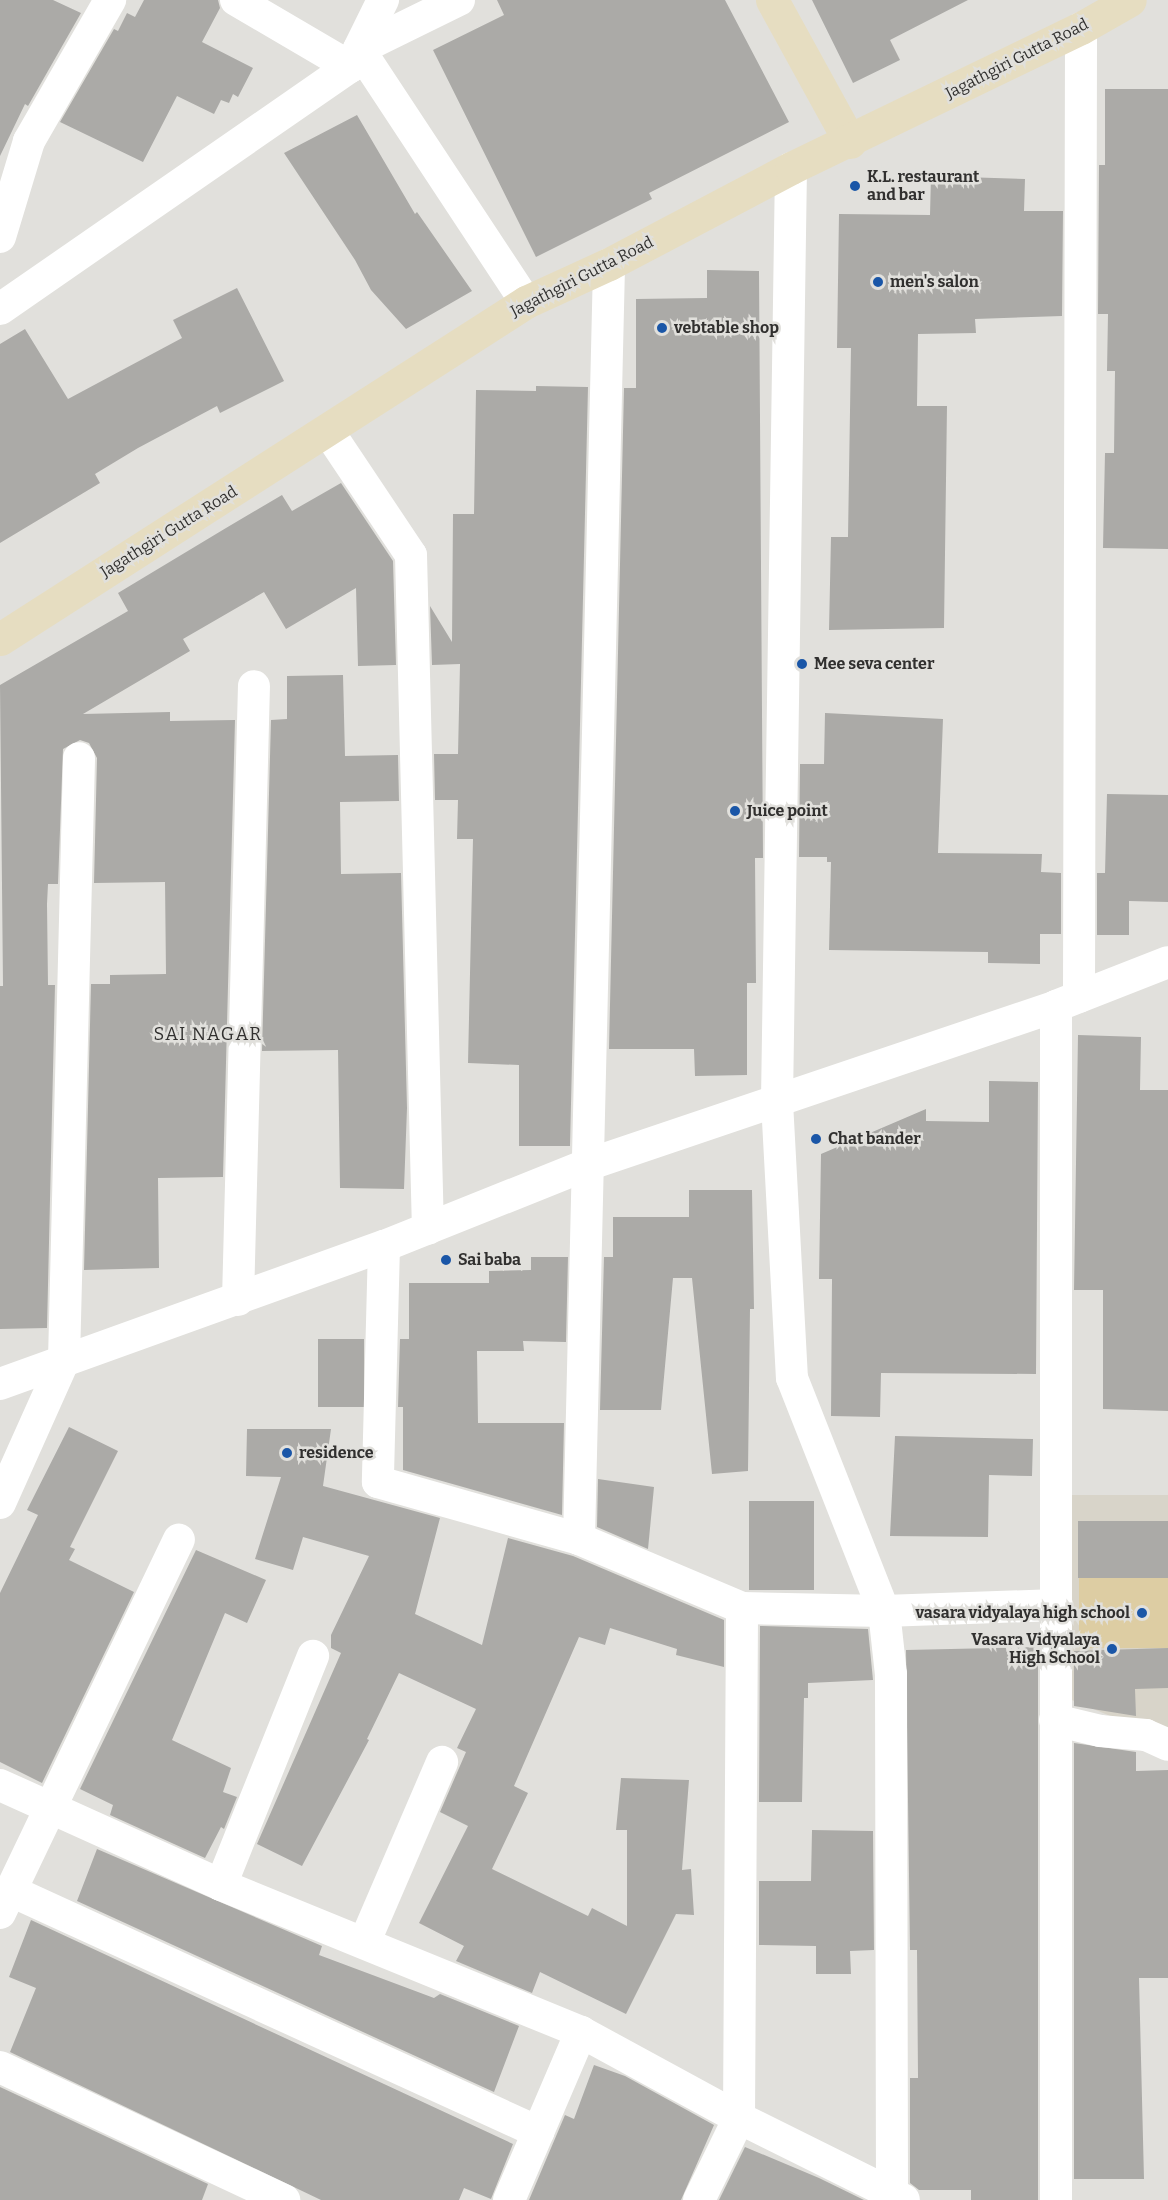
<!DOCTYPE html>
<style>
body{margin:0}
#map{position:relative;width:1168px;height:2200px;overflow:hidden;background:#e1e0dc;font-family:Bitter,serif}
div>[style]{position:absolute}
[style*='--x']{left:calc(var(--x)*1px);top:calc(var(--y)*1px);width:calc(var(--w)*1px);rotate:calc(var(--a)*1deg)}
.built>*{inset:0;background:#d8d4c9}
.green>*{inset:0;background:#ddcda3;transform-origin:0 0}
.building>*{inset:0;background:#abaaa7;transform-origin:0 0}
.street>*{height:32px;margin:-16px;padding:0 16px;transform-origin:16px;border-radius:16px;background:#fff}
.secondary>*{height:33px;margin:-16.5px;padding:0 16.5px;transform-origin:16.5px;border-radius:16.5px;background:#e6ddc1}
.dots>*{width:16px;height:16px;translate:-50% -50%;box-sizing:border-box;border:3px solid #e1e0dc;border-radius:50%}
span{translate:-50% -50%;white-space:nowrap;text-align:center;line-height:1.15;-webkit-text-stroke:5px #e1e0dc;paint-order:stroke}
.street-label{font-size:16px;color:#31302f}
.poi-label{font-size:16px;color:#31302f;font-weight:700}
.left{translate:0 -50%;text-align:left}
.right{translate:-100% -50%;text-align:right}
.neighbourhood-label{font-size:18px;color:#31302f;letter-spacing:1.5px}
</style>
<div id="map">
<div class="built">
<div style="clip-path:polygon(1057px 1495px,1168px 1495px,1168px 1740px,1055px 1693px)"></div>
</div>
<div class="green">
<div style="left:1168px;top:1578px;width:70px;height:89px;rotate:90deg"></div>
</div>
<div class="building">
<div style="clip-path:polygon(0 0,53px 0,81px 13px,28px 106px,25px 104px,0 156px)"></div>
<div style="clip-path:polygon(144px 0,218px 0,220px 8px,202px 42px,253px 68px,238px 97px,233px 94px,229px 103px,221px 100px,214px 114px,177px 96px,143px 162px,60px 122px,114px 29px,118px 31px,127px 13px,135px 17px)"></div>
<div style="clip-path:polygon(497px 0,725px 0,789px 122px,649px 193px,652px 199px,536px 257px,433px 50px,504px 15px)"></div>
<div style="clip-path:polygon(812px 0,968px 0,890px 40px,900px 60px,853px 83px)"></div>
<div style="clip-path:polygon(1105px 89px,1168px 89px,1168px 549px,1103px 548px,1105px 453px,1114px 453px,1115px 371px,1107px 371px,1108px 314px,1098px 314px,1099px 165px,1105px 165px)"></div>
<div style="clip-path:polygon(357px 115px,415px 214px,417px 212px,472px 291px,406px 329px,371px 290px,355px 260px,284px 153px)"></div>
<div style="clip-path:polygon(931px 176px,1025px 179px,1024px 211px,1063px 211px,1062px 316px,975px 319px,976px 333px,918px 334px,917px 406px,947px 406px,944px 628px,829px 630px,831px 537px,848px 537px,851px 348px,837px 348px,839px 214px,930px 215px)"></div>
<div style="clip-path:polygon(707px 270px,759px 271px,763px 858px,755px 858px,756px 983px,747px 983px,747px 1075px,695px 1076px,694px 1049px,609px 1049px,624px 388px,636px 388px,636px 299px,707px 298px)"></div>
<div style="clip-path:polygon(237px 288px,284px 381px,220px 413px,217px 406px,138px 448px,95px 474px,100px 483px,0 543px,0 344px,25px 329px,68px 399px,182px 338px,173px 320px)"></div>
<div style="clip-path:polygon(536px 386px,588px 387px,570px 1146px,519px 1146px,519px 1065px,468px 1063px,473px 839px,457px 839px,458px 800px,435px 800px,434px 754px,458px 754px,460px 664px,432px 665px,430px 606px,452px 642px,453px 514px,474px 514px,476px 390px,536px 391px)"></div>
<div style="clip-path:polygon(341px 483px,393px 561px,396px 665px,358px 666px,356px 588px,286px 629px,264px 592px,183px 639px,190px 651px,83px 714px,170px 712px,170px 721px,235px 720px,223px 1177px,158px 1178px,159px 1268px,84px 1270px,91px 984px,110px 984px,110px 975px,166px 974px,165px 882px,94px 883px,97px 758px,89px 743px,80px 740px,63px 749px,58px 884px,48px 884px,47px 904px,48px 985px,55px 985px,47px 1328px,0 1329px,0 986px,3px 986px,0 685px,128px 611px,118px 593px,226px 528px,282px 495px,292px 511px)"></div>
<div style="clip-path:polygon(343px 675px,345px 756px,398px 755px,399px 801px,340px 802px,341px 874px,401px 873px,407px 1108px,404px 1189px,340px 1188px,338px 1050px,262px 1051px,271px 720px,287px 719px,287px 676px)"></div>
<div style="clip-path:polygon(825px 713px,943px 719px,938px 853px,1042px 854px,1041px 872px,1061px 873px,1061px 934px,1040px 934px,1040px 964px,988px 963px,988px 952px,829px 950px,831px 862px,827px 862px,827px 857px,799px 857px,800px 764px,824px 764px)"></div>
<div style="clip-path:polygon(1107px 794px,1168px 795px,1168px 902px,1129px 901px,1129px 935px,1097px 935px,1097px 873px,1105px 873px)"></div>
<div style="clip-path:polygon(1078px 1035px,1141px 1037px,1140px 1090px,1168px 1090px,1168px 1411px,1103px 1409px,1103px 1290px,1074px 1290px)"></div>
<div style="clip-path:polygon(989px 1081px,1038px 1082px,1036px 1374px,881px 1373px,880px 1417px,831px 1416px,832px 1279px,819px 1279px,821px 1154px,926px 1109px,926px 1121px,989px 1122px)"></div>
<div style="clip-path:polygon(689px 1190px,752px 1190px,754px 1309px,750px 1309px,748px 1471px,712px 1474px,692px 1278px,673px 1278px,661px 1410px,600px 1410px,604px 1257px,613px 1257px,613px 1217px,689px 1217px)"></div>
<div style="clip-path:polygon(531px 1257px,568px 1257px,566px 1342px,523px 1341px,524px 1351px,477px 1351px,478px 1423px,564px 1423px,562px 1515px,403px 1470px,403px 1407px,398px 1407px,400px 1339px,409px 1339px,409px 1283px,489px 1283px,489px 1271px,531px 1270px)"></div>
<div style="left:318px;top:1339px;width:46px;height:68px"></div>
<div style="clip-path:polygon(69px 1427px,118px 1451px,70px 1547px,75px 1549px,69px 1560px,134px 1592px,42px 1783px,0 1762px,0 1593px,38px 1515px,27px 1510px)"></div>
<div style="clip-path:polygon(247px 1429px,331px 1429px,323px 1486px,440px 1518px,415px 1614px,482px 1645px,508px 1538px,573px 1556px,724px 1620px,724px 1667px,676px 1655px,677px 1649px,610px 1628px,605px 1645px,579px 1637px,514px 1786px,528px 1793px,492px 1869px,588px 1916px,592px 1908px,627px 1926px,627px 1830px,616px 1830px,621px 1778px,689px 1780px,682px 1870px,691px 1869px,694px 1915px,676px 1914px,626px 2014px,540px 1972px,532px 1993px,456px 1961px,464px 1946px,419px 1923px,468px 1826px,440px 1812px,466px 1752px,457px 1748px,476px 1709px,399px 1673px,367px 1739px,369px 1740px,302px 1866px,257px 1844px,341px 1653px,331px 1648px,331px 1635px,369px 1556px,303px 1537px,293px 1570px,255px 1559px,281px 1477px,246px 1476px)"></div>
<div style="clip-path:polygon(895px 1436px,1033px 1439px,1032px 1476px,989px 1475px,988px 1537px,890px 1536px)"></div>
<div style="clip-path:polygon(598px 1479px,654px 1487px,648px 1549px,597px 1527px)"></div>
<div style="left:749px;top:1501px;width:65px;height:89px"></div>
<div style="left:1168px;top:1521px;width:57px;height:90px;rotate:90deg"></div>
<div style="clip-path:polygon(196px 1550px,266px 1580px,247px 1623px,225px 1613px,172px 1740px,231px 1768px,223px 1792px,237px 1797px,224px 1829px,221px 1827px,205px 1858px,110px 1815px,113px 1805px,80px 1789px)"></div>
<div style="clip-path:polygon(760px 1626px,868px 1629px,873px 1680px,808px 1683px,808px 1698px,804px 1698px,802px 1802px,759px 1802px)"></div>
<div style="clip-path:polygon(1038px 1647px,1038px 2200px,971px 2200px,971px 2190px,919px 2190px,910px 2183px,910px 2078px,918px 2078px,917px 1950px,910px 1950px,906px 1650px)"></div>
<div style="clip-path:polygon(1168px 1648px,1168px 1688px,1135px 1689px,1136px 1716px,1074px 1706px,1074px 1651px)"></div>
<div style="clip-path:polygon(1074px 1743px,1136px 1752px,1136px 1771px,1168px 1770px,1168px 1978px,1139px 1978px,1144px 2179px,1074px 2179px)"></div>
<div style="clip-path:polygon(812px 1830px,873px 1831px,874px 1950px,850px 1951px,851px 1974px,816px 1974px,816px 1946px,759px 1945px,759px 1881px,811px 1881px)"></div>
<div style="clip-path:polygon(97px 1849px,322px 1946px,319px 1955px,434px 1998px,440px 1994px,519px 2026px,494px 2092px,77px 1901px)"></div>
<div style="clip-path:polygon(31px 1920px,513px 2144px,491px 2199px,464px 2188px,459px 2200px,321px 2200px,10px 2052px,36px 1988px,9px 1977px)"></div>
<div style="clip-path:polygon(594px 2065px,625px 2076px,714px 2125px,681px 2200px,529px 2200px,565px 2115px,574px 2119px)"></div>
<div style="clip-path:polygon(0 2087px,208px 2184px,202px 2200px,0 2200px)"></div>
<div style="clip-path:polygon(745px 2147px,819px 2178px,864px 2200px,719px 2200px)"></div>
</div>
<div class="street">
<div style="--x:236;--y:0;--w:132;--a:30.4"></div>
<div style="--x:350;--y:67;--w:75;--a:-63.8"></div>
<div style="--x:459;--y:0;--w:111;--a:153.9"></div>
<div style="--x:359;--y:49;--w:303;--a:56.6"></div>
<div style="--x:791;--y:168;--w:934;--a:90.86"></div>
<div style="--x:777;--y:1102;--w:276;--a:86.9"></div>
<div style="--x:792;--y:1378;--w:251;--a:68.5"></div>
<div style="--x:884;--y:1611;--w:63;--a:83.7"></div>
<div style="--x:891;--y:1674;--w:526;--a:89.89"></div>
<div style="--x:0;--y:237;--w:100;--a:-73.2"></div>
<div style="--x:29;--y:141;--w:163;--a:-60.1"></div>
<div style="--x:0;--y:309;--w:426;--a:-34.7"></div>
<div style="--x:328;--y:431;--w:149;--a:56.2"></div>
<div style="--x:411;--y:555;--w:674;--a:88.56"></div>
<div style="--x:1079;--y:997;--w:969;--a:-89.88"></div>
<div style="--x:1056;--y:1006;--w:1194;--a:90"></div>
<div style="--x:384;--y:1246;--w:236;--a:91.5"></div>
<div style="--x:378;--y:1482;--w:209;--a:15.8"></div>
<div style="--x:579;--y:1539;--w:177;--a:22.9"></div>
<div style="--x:742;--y:1608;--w:142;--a:1.2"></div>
<div style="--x:884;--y:1611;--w:173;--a:-2"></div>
<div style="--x:238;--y:1300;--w:614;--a:-88.51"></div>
<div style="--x:0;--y:1384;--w:408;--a:-19.8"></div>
<div style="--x:384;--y:1246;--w:219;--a:-21.8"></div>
<div style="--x:587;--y:1165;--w:495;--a:-18.7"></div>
<div style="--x:1056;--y:1006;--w:120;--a:-21.4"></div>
<div style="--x:0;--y:1503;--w:157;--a:-65.9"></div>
<div style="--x:64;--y:1360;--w:602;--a:-88.57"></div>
<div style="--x:579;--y:1539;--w:1275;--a:-88.65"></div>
<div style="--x:1055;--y:1720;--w:46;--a:13.7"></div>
<div style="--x:1100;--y:1731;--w:46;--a:5"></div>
<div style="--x:1146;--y:1735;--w:24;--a:24"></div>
<div style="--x:0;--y:1785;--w:243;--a:24.3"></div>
<div style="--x:221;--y:1885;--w:389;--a:22.2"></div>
<div style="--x:581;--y:2032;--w:180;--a:28.6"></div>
<div style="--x:739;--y:2118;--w:184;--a:26.4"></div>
<div style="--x:221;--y:1885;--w:247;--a:-68.1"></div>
<div style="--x:9;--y:1890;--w:582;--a:24.58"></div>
<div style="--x:0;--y:1913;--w:414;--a:-64.4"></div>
<div style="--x:365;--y:1941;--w:195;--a:-66.7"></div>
<div style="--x:0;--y:2067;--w:314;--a:25.1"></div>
<div style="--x:509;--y:2200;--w:183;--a:-66.8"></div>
<div style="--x:699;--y:2200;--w:91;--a:-64"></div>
<div style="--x:739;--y:2118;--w:510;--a:-89.66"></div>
</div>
<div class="secondary">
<div style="--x:772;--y:0;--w:162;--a:61.2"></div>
<div style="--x:0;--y:639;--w:625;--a:-32.65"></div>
<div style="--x:526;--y:302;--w:91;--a:-24.6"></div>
<div style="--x:609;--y:264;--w:206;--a:-27.8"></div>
<div style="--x:791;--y:168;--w:322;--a:-25.8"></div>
<div style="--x:1081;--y:28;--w:56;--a:-29.7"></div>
</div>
<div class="dots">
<div style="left:855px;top:186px;background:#1a56a7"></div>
<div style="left:878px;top:282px;background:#1a56a7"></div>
<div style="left:662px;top:328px;background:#1a56a7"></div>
<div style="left:802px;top:664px;background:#1a56a7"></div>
<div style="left:735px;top:811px;background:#1a56a7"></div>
<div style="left:816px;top:1139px;background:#1a56a7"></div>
<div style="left:446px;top:1260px;background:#1a56a7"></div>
<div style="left:287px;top:1453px;background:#1a56a7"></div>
<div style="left:1142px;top:1613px;background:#1a56a7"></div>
<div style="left:1112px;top:1649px;background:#1a56a7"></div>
</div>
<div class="street-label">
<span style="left:1017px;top:59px;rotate:-27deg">Jagathgiri Gutta Road</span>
<span style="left:582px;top:277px;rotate:-27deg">Jagathgiri Gutta Road</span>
<span style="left:169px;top:532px;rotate:-32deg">Jagathgiri Gutta Road</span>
</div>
<div class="poi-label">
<span class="left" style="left:867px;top:186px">K.L. restaurant<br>and bar</span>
<span class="left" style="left:890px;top:282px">men's salon</span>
<span class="left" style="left:674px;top:328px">vebtable shop</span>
<span class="left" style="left:814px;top:664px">Mee seva center</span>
<span class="left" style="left:747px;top:811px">Juice point</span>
<span class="left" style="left:828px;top:1139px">Chat bander</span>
<span class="left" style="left:458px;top:1260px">Sai baba</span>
<span class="left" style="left:299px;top:1453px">residence</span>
<span class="right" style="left:1130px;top:1613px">vasara vidyalaya high school</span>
<span class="right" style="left:1100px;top:1649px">Vasara Vidyalaya<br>High School</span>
</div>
<div class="neighbourhood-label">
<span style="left:208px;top:1034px">SAI NAGAR</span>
</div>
</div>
